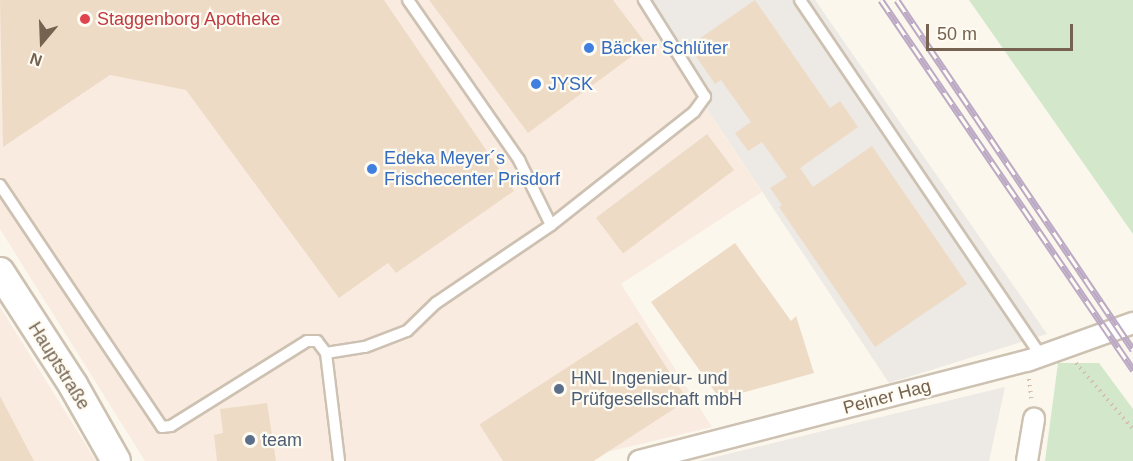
<!DOCTYPE html>
<meta charset="utf-8">
<style>
body{margin:0}
#map{position:relative;width:1133px;height:461px;overflow:hidden;background:#fbf7ec;font-family:Arial,sans-serif}
div>[style]{position:absolute}
[style*='--x']{left:calc(var(--x)*1px);top:calc(var(--y)*1px);width:calc(var(--w)*1px);rotate:calc(var(--a)*1deg)}
.commercial>*{inset:0;background:#faebe1}
.industrial>*{inset:0;background:#ede9e4}
.green>*{inset:0;background:#d3e8cb}
.building>*{inset:0;background:#eedbc6;transform-origin:0 0}
.path>*{height:4px;margin-top:-2px;transform-origin:0;background:repeating-linear-gradient(90deg,#d4bea8 0 1.5px,transparent 0 6px)}
.roads{filter:drop-shadow(2px 0 #cdc1b2) drop-shadow(-2px 0 #cdc1b2) drop-shadow(0 2px #cdc1b2) drop-shadow(0 -2px #cdc1b2)}
.service>*{height:10px;margin:-5px;padding:0 5px;transform-origin:5px;border-radius:5px;background:#fff}
.minor>*{height:20px;margin:-10px;padding:0 10px;transform-origin:10px;border-radius:10px;background:#fff}
.secondary>*{height:28px;margin:-14px;padding:0 14px;transform-origin:14px;border-radius:14px;background:#fff}
.rail>*{height:7px;margin-top:-3.5px;transform-origin:0;background:repeating-linear-gradient(90deg,#fefbf2 0 14px,#bcaac5 0 28px);box-sizing:border-box;border-block:2px solid #bcaac5}
.dots>*{width:16px;height:16px;translate:-50% -50%;box-sizing:border-box;border:3px solid #fefbf2;border-radius:50%}
span{translate:-50% -50%;white-space:nowrap;text-align:center;line-height:1.15;-webkit-text-stroke:4.5px #fefbf2;paint-order:stroke}
.health-label{font-size:18px;color:#be3a42}
.left{translate:0 -50%;text-align:left}
.shop-label{font-size:18px;color:#366cbe}
.street-label{font-size:18px;color:#756250}
.service-label{font-size:18px;color:#4e5e75}
.north{position:absolute;left:12px;top:12px;width:60px;height:60px;-webkit-text-stroke:4px #fefbf2;paint-order:stroke;rotate:199deg;font-size:16px;font-weight:700;line-height:24px;text-align:center;color:#756250}
.north::after{content:'';display:block;margin:auto;width:21px;height:27px;background:#756250;clip-path:polygon(50% 0,100% 100%,50% 72%,0 100%)}
.scale{position:absolute;left:926px;top:24px;width:147px;height:27px;box-sizing:border-box;border:3px solid #756250;border-top:0;padding-left:8px;font-size:18px;line-height:21px;white-space:nowrap;color:#756250;-webkit-text-stroke:4px #fefbf2;paint-order:stroke}
</style>
<div id="map">
<div class="commercial">
<div style="clip-path:polygon(0 0,635px 0,762px 192px,621px 284px,712px 427px,569px 461px,145px 461px,0 229px)"></div>
<div style="clip-path:polygon(0 307px,96px 461px,0 461px)"></div>
</div>
<div class="industrial">
<div style="clip-path:polygon(635px 0,815px 0,1047px 334px,889px 383px)"></div>
<div style="clip-path:polygon(1005px 387px,989px 461px,699px 461px)"></div>
</div>
<div class="green">
<div style="clip-path:polygon(969px 0,1133px 0,1133px 234px)"></div>
<div style="clip-path:polygon(1058px 363px,1099px 363px,1133px 409px,1133px 461px,1045px 461px)"></div>
</div>
<div class="building">
<div style="clip-path:polygon(0 0,384px 0,514px 191px,396px 273px,388px 263px,339px 298px,186px 90px,110px 75px,3px 147px)"></div>
<div style="clip-path:polygon(429px 0,613px 0,647px 45px,528px 133px)"></div>
<div style="clip-path:polygon(755px 0,830px 108px,840px 101px,858px 127px,800px 168px,813px 187px,872px 146px,967px 284px,875px 347px,779px 207px,782px 205px,770px 188px,787px 177px,762px 142px,748px 151px,735px 133px,751px 122px,721px 80px,715px 84px,689px 46px)"></div>
<div style="left:707px;top:134px;width:45px;height:139px;rotate:53deg"></div>
<div style="clip-path:polygon(735px 243px,791px 321px,796px 316px,814px 373px,720px 399px,651px 302px)"></div>
<div style="left:637px;top:322px;width:93px;height:188px;rotate:57deg"></div>
<div style="clip-path:polygon(0 396px,34px 461px,0 461px)"></div>
<div style="clip-path:polygon(267px 403px,276px 461px,217px 461px,214px 435px,223px 433px,220px 409px)"></div>
</div>
<div class="path">
<div style="--x:1076;--y:363;--w:87;--a:49.2"></div>
<div style="--x:1029;--y:379;--w:23;--a:83"></div>
</div>
<div class="roads">
<div class="service">
<div style="--x:408;--y:0;--w:195;--a:55.2"></div>
<div style="--x:519;--y:160;--w:72;--a:63.8"></div>
<div style="--x:800;--y:0;--w:429;--a:55.9"></div>
<div style="--x:0;--y:185;--w:291;--a:56.2"></div>
<div style="--x:162;--y:427;--w:9;--a:-6"></div>
<div style="--x:171;--y:426;--w:160;--a:-32"></div>
<div style="--x:307;--y:341;--w:10;--a:0"></div>
<div style="--x:317;--y:341;--w:15;--a:53"></div>
<div style="--x:326;--y:353;--w:109;--a:83.1"></div>
<div style="--x:326;--y:353;--w:39;--a:-9"></div>
<div style="--x:365;--y:347;--w:45;--a:-20.9"></div>
<div style="--x:407;--y:331;--w:40;--a:-44"></div>
<div style="--x:436;--y:303;--w:139;--a:-34.1"></div>
<div style="--x:551;--y:225;--w:182;--a:-38.3"></div>
<div style="--x:694;--y:112;--w:19;--a:-54"></div>
<div style="--x:705;--y:97;--w:115;--a:-122.2"></div>
</div>
<div class="minor">
<div style="--x:639;--y:461;--w:401;--a:-14.5"></div>
<div style="--x:1027;--y:361;--w:113;--a:-19.7"></div>
<div style="--x:1027;--y:461;--w:43;--a:-80.5"></div>
</div>
<div class="secondary">
<div style="--x:0;--y:272;--w:135;--a:57.1"></div>
<div style="--x:73;--y:385;--w:87;--a:60.5"></div>
</div>
</div>
<div class="rail">
<div style="--x:881;--y:0;--w:448;--a:55.7"></div>
<div style="--x:897;--y:0;--w:422;--a:56"></div>
</div>
<div class="dots">
<div style="left:85px;top:19px;background:#e0444e"></div>
<div style="left:589px;top:48px;background:#3f7fe0"></div>
<div style="left:536px;top:84px;background:#3f7fe0"></div>
<div style="left:372px;top:169px;background:#3f7fe0"></div>
<div style="left:559px;top:389px;background:#5c6f8a"></div>
<div style="left:250px;top:440px;background:#5c6f8a"></div>
</div>
<div class="health-label">
<span class="left" style="left:97px;top:19px">Staggenborg Apotheke</span>
</div>
<div class="shop-label">
<span class="left" style="left:601px;top:48px">Bäcker Schlüter</span>
<span class="left" style="left:548px;top:84px">JYSK</span>
<span class="left" style="left:384px;top:169px">Edeka Meyer´s<br>Frischecenter Prisdorf</span>
</div>
<div class="street-label">
<span style="left:59px;top:366px;rotate:58deg">Hauptstraße</span>
<span style="left:887px;top:397px;rotate:-15deg">Peiner Hag</span>
</div>
<div class="service-label">
<span class="left" style="left:571px;top:389px">HNL Ingenieur- und<br>Prüfgesellschaft mbH</span>
<span class="left" style="left:262px;top:440px">team</span>
</div>
<div class="north">N</div>
<div class="scale">50 m</div>
</div>
